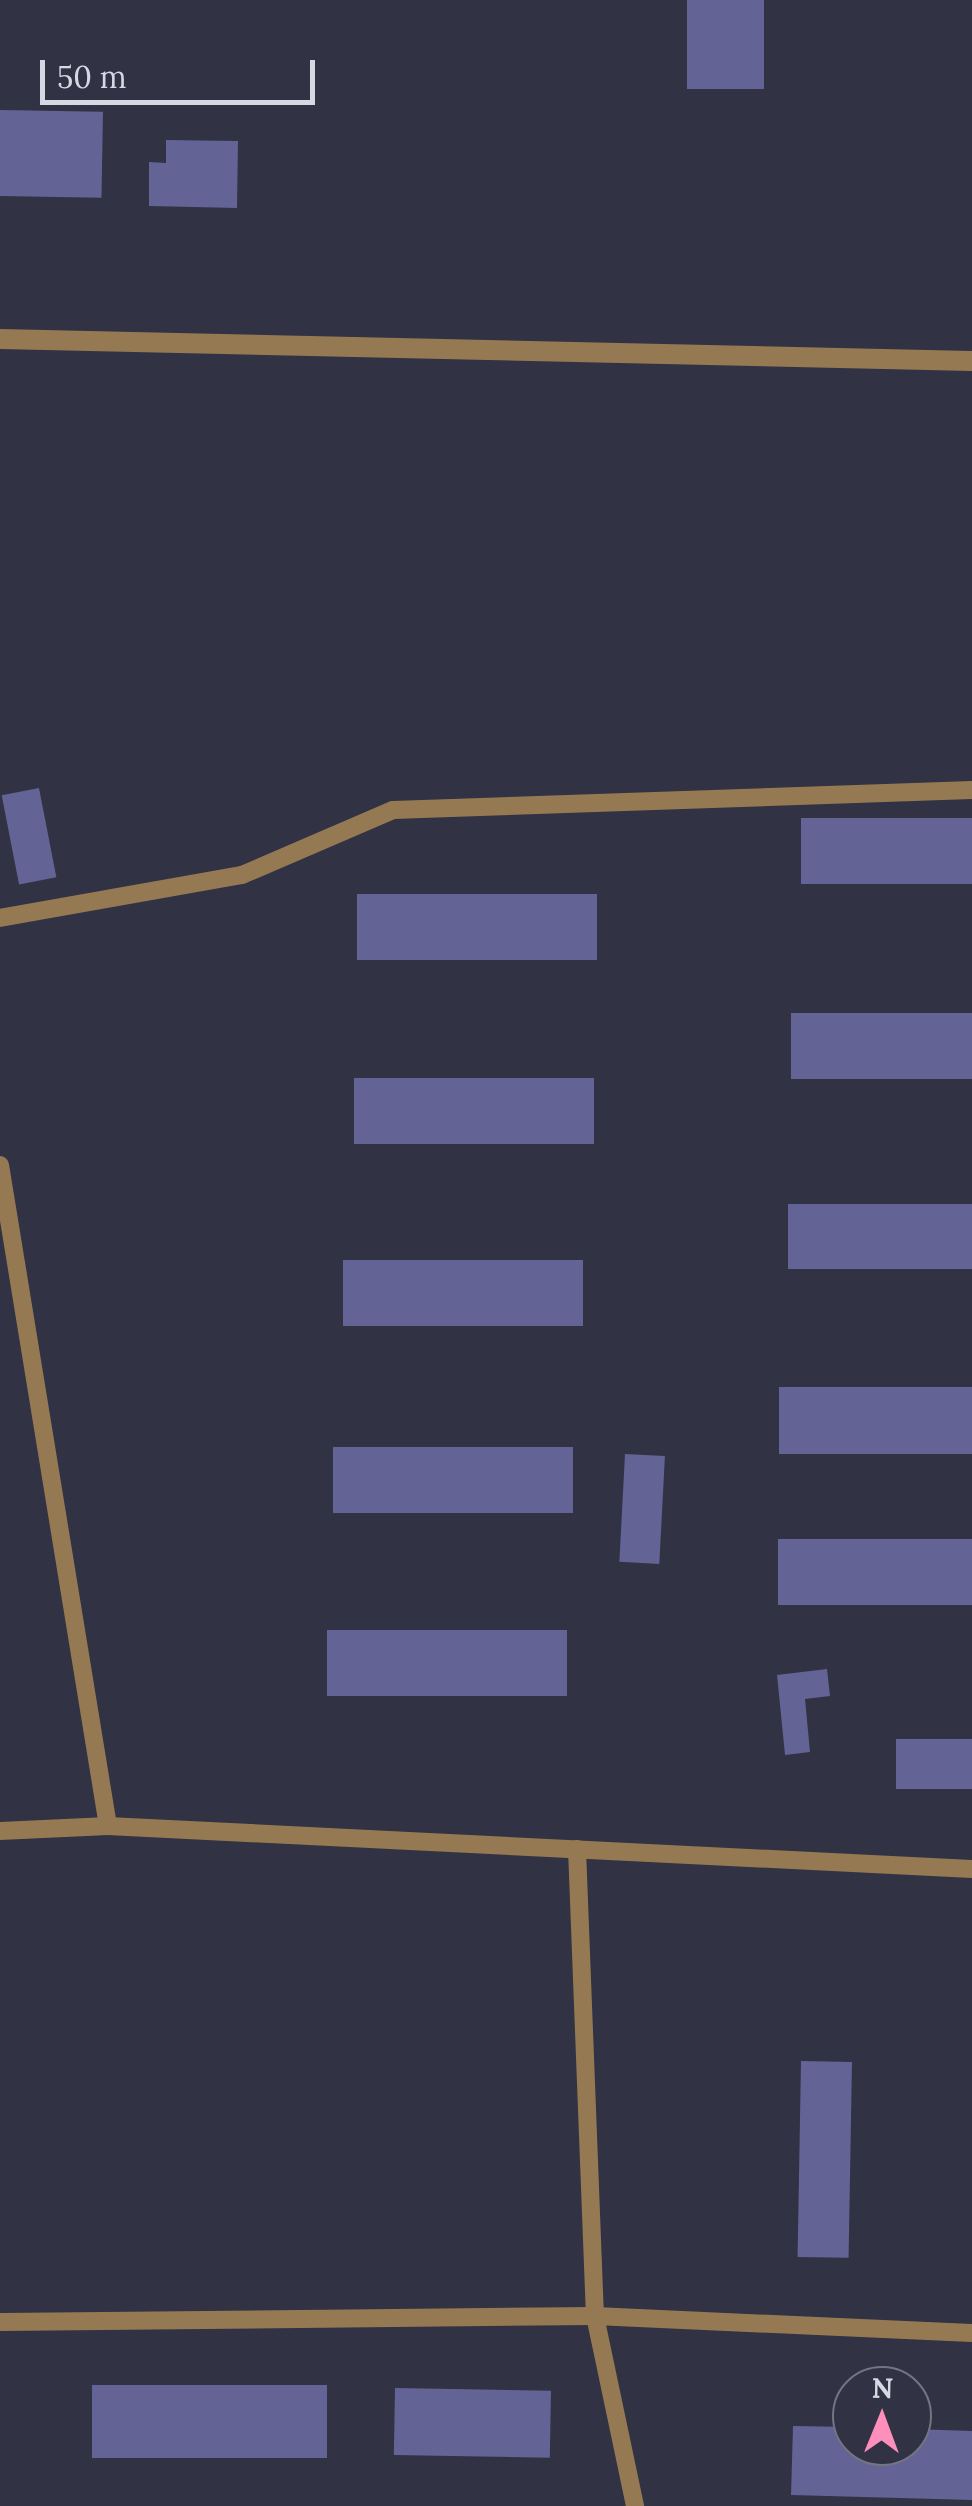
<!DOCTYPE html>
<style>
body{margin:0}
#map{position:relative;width:972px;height:2506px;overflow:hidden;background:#313243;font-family:Lora,serif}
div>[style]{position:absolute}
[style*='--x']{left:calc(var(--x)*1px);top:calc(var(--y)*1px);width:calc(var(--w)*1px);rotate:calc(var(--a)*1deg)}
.building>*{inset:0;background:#636396;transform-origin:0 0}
.service>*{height:18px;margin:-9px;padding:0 9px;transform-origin:9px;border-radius:9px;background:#957953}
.tertiary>*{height:20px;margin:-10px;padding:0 10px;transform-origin:10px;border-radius:10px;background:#957953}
span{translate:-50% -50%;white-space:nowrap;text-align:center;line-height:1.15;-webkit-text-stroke:10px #313243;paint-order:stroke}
.north{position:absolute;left:832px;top:2366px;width:100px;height:100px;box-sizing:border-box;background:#313243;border:2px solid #747483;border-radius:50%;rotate:1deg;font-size:28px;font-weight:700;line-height:40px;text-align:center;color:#d8d8e4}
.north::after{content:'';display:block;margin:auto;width:35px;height:45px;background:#fe8ebc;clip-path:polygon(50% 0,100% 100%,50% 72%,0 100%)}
.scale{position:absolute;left:40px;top:60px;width:275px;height:45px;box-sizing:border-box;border:5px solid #d8d8e4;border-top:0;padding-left:12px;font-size:30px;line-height:35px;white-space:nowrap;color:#d8d8e4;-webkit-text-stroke:8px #313243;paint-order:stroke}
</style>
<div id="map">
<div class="building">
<div style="left:687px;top:0;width:77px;height:89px"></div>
<div style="left:0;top:110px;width:103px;height:86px;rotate:1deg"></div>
<div style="clip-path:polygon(166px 140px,238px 141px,237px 208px,149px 206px,149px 162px,166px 163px)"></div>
<div style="left:39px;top:788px;width:91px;height:38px;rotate:79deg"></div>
<div style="left:801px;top:818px;width:171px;height:66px"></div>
<div style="left:357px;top:894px;width:240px;height:66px"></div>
<div style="left:791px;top:1013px;width:181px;height:66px"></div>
<div style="left:354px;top:1078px;width:240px;height:66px"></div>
<div style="left:788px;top:1204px;width:184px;height:65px"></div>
<div style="left:343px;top:1260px;width:240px;height:66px"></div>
<div style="left:779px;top:1387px;width:193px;height:67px"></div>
<div style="left:333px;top:1447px;width:240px;height:66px"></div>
<div style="left:625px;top:1454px;width:40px;height:108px;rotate:3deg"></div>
<div style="left:778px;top:1539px;width:194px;height:66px"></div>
<div style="left:327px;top:1630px;width:240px;height:66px"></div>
<div style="clip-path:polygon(827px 1669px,830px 1696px,805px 1699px,810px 1752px,785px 1755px,777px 1675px)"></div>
<div style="left:972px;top:1739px;width:50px;height:76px;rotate:90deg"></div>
<div style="left:801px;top:2061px;width:51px;height:196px;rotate:1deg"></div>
<div style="left:92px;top:2385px;width:235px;height:73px"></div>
<div style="left:395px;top:2388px;width:156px;height:67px;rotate:1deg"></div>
<div style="clip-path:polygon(793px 2426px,852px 2427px,852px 2446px,912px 2446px,912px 2429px,972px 2431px,972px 2500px,791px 2495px)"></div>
</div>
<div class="service">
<div style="--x:0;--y:918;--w:246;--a:-10.1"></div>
<div style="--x:242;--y:875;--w:164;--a:-23.3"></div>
<div style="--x:393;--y:810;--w:579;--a:-1.98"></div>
<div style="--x:0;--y:1165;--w:670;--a:80.72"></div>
<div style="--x:0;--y:1831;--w:108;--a:-2.7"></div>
<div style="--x:108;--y:1826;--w:865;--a:2.85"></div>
<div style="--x:577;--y:1849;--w:467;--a:87.8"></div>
<div style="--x:595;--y:2316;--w:194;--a:78.1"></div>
<div style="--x:0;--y:2322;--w:595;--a:-0.58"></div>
<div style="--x:595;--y:2316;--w:377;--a:2.6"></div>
</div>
<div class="tertiary">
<div style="--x:0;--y:339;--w:972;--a:1.3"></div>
</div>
<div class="north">N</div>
<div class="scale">50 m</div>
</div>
